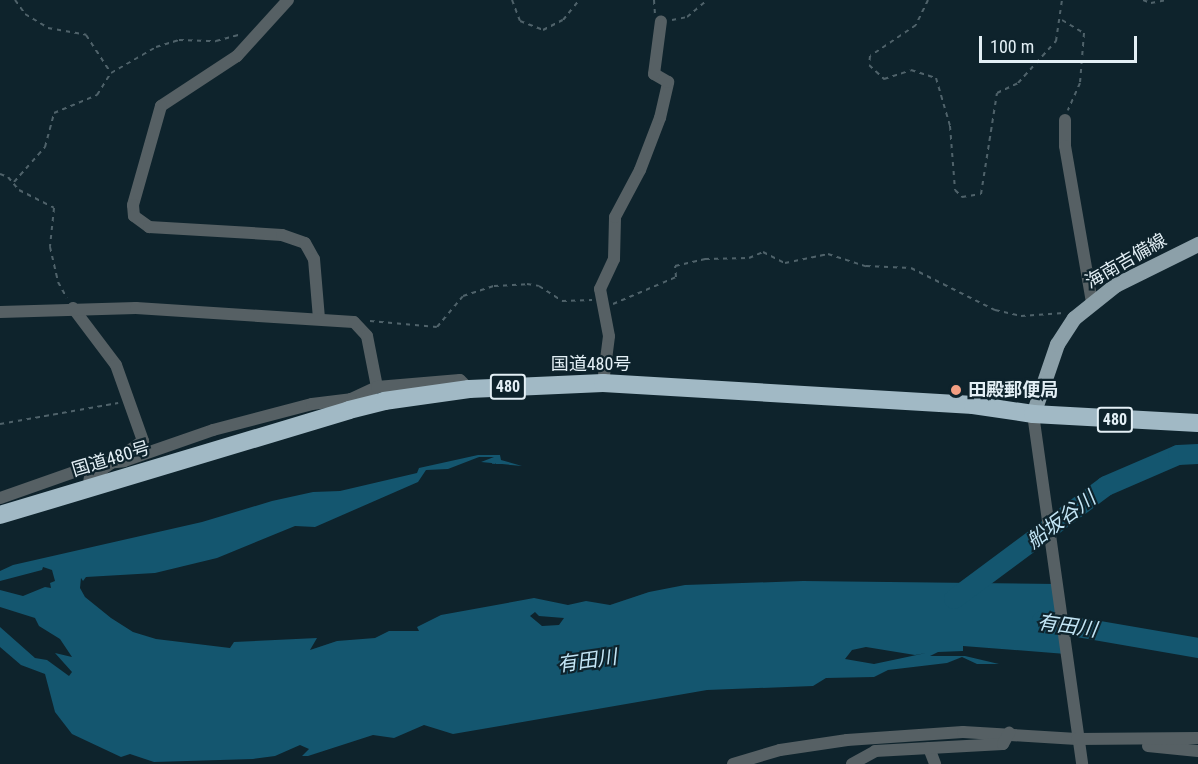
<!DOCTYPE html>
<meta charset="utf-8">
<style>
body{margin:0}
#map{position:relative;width:1198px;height:764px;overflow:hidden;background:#0e232c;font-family:"Roboto Condensed","Noto Sans JP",sans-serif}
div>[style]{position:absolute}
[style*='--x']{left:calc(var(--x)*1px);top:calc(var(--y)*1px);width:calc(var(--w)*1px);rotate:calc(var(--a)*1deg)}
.water>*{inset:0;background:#14566f}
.river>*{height:20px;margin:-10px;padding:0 10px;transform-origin:10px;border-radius:10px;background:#14566f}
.path>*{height:2px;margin-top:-1px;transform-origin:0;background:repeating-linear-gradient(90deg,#4f626a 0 4.5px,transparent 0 9px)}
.minor>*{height:12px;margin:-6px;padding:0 6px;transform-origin:6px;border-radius:6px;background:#566064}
.major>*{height:15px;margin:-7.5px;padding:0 7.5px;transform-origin:7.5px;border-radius:7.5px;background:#8ca0a9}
.highway>*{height:18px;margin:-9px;padding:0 9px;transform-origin:9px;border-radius:9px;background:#a1b9c5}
.dots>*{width:16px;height:16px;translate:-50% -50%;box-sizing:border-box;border:3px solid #0e232c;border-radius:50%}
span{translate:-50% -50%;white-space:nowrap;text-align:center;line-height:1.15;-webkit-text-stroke:4.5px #0e232c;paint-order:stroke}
.shield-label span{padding:2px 4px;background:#0e232c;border:2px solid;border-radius:4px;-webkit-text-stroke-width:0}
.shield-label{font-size:16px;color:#e3eff5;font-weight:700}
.street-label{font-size:18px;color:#e3eff5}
.poi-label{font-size:18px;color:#e3eff5;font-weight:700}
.left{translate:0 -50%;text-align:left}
.water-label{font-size:20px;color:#c3e5f5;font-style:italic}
.scale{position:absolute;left:979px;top:36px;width:158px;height:27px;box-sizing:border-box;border:3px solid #e3eff5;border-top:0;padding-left:8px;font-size:18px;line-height:21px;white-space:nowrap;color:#e3eff5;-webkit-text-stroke:4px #0e232c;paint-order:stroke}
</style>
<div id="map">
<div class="water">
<div style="clip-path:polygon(evenodd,478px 455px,500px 455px,501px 460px,522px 466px,481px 462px,494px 457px,479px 457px,448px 469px,426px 470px,418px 482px,315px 527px,295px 526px,217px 558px,155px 573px,86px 577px,83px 581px,81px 578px,80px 588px,85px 597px,111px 618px,133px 632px,156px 639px,230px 648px,234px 642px,317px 638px,310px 650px,337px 641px,375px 638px,389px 631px,419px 631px,417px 627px,441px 615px,534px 598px,568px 605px,586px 601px,610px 605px,649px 592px,685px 585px,803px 581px,1056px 584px,1066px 654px,963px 646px,963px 651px,938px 652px,930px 656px,965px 656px,999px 664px,977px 664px,962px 657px,947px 663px,888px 670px,874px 677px,826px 678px,813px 686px,707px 690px,453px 734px,424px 725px,394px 738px,373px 735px,308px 756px,302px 756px,309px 749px,300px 745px,275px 756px,253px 759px,154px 762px,130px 754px,121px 757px,72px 734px,55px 712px,45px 674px,21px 665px,0 647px,0 627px,35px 658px,47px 660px,69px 676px,72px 672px,55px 653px,72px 657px,60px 639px,39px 626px,35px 618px,0 607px,0 590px,23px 596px,45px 587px,51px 588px,50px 583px,55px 581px,52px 570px,43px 567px,42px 570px,0 581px,0 571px,13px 565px,202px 522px,272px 501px,313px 492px,340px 491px,417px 473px,419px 468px,478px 455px,535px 612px,539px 616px,564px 618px,559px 625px,542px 626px,530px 616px,535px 612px,478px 455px,866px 647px,915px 655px,926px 653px,874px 664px,845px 659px,852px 650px,866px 647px)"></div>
</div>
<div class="river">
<div style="--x:954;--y:599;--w:189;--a:-36.6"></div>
<div style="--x:1106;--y:486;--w:78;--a:-23.3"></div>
<div style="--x:1178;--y:455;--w:20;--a:-3"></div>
<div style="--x:1042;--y:621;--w:158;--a:9.8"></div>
</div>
<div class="path">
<div style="--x:15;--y:0;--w:17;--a:54"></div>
<div style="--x:25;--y:14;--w:27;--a:31"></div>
<div style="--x:48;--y:28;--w:39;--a:10"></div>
<div style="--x:86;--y:35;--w:45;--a:56.7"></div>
<div style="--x:512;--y:0;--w:22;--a:69"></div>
<div style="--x:520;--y:21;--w:25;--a:21"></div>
<div style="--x:543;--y:30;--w:22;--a:-27"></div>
<div style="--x:563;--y:20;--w:26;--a:-51"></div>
<div style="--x:654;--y:0;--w:14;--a:86"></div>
<div style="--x:928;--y:0;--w:28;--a:116"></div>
<div style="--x:916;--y:25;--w:55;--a:146"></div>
<div style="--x:870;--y:56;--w:9;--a:96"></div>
<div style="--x:869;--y:65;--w:21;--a:43"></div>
<div style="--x:884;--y:79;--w:28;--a:-18"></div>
<div style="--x:911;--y:70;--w:26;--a:18"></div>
<div style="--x:936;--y:78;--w:50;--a:73.7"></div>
<div style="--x:950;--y:126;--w:64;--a:85.5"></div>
<div style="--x:955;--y:190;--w:10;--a:45"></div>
<div style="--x:962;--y:197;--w:19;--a:-9"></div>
<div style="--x:981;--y:194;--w:102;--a:-81"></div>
<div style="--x:997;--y:93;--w:23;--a:-25"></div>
<div style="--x:1018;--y:83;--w:57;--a:-47.9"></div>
<div style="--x:1056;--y:41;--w:41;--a:-81.7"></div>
<div style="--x:1143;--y:0;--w:9;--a:21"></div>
<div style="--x:1151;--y:3;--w:16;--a:-11"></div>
<div style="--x:672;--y:20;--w:15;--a:-11"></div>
<div style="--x:687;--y:17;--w:26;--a:-40"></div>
<div style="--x:1062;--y:20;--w:26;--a:31"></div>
<div style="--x:1084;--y:33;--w:50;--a:94.6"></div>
<div style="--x:1080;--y:83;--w:30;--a:114"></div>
<div style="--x:0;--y:174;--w:9;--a:21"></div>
<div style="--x:8;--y:177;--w:17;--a:50"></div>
<div style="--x:19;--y:190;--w:39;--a:27"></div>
<div style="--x:54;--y:208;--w:39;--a:96"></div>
<div style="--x:50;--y:247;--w:36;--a:77"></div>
<div style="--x:58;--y:282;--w:18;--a:61"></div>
<div style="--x:14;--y:182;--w:47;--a:-48.5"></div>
<div style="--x:45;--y:147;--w:35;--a:-75"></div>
<div style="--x:54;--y:113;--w:47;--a:-22.7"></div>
<div style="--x:97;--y:95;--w:26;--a:-58"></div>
<div style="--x:111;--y:73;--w:52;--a:-30"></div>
<div style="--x:156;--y:47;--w:24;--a:-17"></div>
<div style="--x:179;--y:40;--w:37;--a:2"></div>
<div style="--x:216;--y:41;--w:24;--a:-15"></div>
<div style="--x:613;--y:304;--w:69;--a:-23.2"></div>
<div style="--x:676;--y:277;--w:11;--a:-95"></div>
<div style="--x:675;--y:266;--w:31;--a:-13"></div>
<div style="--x:705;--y:259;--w:44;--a:-1.3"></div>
<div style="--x:749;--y:258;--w:15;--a:-23"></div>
<div style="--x:763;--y:252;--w:25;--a:27"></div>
<div style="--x:785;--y:263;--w:44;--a:-11.8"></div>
<div style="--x:828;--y:254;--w:40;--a:18"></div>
<div style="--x:866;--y:266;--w:45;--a:2.5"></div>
<div style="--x:911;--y:268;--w:94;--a:26.6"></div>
<div style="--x:995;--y:310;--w:27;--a:13"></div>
<div style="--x:1021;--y:316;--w:43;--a:-4"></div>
<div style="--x:370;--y:321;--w:67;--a:5.1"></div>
<div style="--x:437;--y:327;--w:40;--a:-50"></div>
<div style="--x:463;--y:296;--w:33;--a:-18"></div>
<div style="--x:494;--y:286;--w:33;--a:-3"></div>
<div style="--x:527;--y:284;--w:12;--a:9"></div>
<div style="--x:539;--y:286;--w:27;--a:33"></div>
<div style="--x:562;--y:301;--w:30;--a:-2"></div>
<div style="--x:0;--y:424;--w:120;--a:-10.1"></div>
</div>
<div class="minor">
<div style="--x:288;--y:0;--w:76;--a:132.3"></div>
<div style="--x:237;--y:56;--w:91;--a:146.7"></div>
<div style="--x:161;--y:106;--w:103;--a:105.8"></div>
<div style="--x:133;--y:205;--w:11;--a:85"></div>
<div style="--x:134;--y:216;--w:19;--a:36"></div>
<div style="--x:149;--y:227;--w:133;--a:3.4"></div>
<div style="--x:282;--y:235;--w:24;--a:19"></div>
<div style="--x:305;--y:243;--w:18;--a:61"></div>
<div style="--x:314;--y:259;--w:60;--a:85.2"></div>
<div style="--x:1065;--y:120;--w:26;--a:90"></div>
<div style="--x:1065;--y:146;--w:158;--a:80.2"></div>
<div style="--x:73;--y:308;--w:71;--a:53"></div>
<div style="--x:116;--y:365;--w:81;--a:70.4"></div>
<div style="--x:143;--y:441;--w:65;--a:145.1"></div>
<div style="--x:90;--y:478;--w:10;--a:101"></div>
<div style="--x:0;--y:312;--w:136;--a:-1.7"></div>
<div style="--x:136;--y:308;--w:218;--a:3.7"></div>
<div style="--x:354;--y:322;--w:19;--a:47"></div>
<div style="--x:367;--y:336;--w:52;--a:78.9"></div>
<div style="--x:377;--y:387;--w:29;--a:155"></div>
<div style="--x:351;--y:399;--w:11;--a:100"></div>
<div style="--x:603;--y:383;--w:47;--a:-82.7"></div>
<div style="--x:609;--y:336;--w:48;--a:-100.8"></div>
<div style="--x:600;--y:289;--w:33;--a:-65"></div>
<div style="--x:614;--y:259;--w:42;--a:-88.6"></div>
<div style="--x:615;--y:217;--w:53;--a:-62"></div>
<div style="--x:640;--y:170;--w:56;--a:-69"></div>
<div style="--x:660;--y:118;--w:37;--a:-77"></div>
<div style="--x:668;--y:82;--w:16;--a:-150"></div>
<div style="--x:654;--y:74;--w:53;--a:-82.5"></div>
<div style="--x:377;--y:387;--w:83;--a:-4.8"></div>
<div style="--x:460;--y:380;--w:13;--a:45"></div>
<div style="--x:1033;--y:414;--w:353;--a:82"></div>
<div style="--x:0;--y:498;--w:103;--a:-19.3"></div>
<div style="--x:97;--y:464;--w:27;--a:-6"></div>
<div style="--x:124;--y:461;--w:94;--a:-19.2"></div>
<div style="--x:213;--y:430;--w:102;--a:-14.7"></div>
<div style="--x:312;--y:404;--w:39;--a:-7"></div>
<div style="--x:1148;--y:746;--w:50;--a:5.7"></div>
<div style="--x:929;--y:748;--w:17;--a:69"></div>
<div style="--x:733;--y:764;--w:49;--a:-16.6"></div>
<div style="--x:780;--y:750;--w:68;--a:-8.5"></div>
<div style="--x:847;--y:740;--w:116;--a:-3.9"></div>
<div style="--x:963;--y:732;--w:114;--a:3.5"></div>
<div style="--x:1077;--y:739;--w:121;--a:-0.5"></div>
<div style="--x:852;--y:764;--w:26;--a:-29"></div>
<div style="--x:875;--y:751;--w:128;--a:-3.1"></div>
<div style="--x:1003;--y:744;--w:13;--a:-61"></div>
</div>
<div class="major">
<div style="--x:1033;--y:414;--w:74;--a:-71.1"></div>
<div style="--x:1057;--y:344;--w:31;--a:-57"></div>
<div style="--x:1074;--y:318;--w:53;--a:-38.8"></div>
<div style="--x:1115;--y:285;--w:93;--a:-26.3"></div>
</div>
<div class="highway">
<div style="--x:0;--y:515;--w:364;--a:-16.7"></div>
<div style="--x:349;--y:410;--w:36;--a:-14"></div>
<div style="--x:384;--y:401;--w:86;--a:-8"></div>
<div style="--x:469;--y:389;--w:134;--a:-2.6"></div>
<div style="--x:603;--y:383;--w:371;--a:3.4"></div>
<div style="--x:973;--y:405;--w:61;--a:8.5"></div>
<div style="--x:1033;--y:414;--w:165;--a:3.1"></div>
</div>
<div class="dots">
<div style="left:956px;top:390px;background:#f39f83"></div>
</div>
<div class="shield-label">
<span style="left:508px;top:387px">480</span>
<span style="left:1115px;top:420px">480</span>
</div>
<div class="street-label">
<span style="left:1126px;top:261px;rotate:-30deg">海南吉備線</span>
<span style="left:591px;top:364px">国道480号</span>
<span style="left:111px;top:459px;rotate:-17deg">国道480号</span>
</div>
<div class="poi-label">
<span class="left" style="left:968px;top:390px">田殿郵便局</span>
</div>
<div class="water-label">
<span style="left:1061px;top:520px;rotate:-37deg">船坂谷川</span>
<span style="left:1067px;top:626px;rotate:8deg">有田川</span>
<span style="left:587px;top:661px;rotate:-8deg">有田川</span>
</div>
<div class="scale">100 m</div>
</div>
